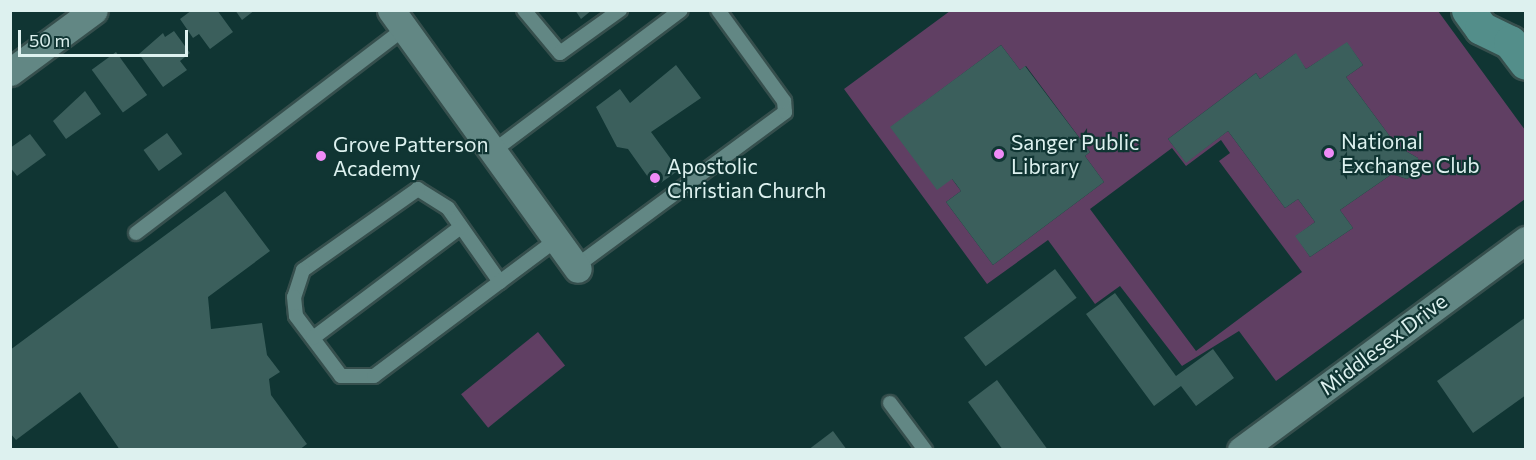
<!DOCTYPE html>
<style>
body{margin:0}
#map{position:relative;width:1536px;height:460px;overflow:hidden;background:#103533;font-family:Commissioner,sans-serif}
div>[style]{position:absolute}
[style*='--x']{left:calc(var(--x)*1px);top:calc(var(--y)*1px);width:calc(var(--w)*1px);rotate:calc(var(--a)*1deg)}
.green>*{inset:0;background:#603f63;transform-origin:0 0}
.building>*{inset:0;background:#3b5f5c;transform-origin:0 0}
.roads{filter:drop-shadow(2px 0 #364f4d) drop-shadow(-2px 0 #364f4d) drop-shadow(0 2px #364f4d) drop-shadow(0 -2px #364f4d)}
.lane>*{height:14px;margin:-7px;padding:0 7px;transform-origin:7px;border-radius:7px;background:#628784}
.street>*{height:27px;margin:-13.5px;padding:0 13.5px;transform-origin:13.5px;border-radius:13.5px;background:#628784}
.secondary>*{height:33px;margin:-16.5px;padding:0 16.5px;transform-origin:16.5px;border-radius:16.5px;background:#538e8a}
.dots>*{width:16px;height:16px;translate:-50% -50%;box-sizing:border-box;border:3px solid #103533;border-radius:50%}
span{translate:-50% -50%;white-space:nowrap;text-align:center;line-height:1.15;-webkit-text-stroke:4.5px #103533;paint-order:stroke}
.poi-label{font-size:21px;color:#ddf1ef}
.left{translate:0 -50%;text-align:left}
.street-label{font-size:21px;color:#ddf1ef}
.frame{position:absolute;inset:0;border:12px solid #ddf1ef;pointer-events:none}
.scale{position:absolute;left:18px;top:30px;width:170px;height:27px;box-sizing:border-box;border:3px solid #ddf1ef;border-top:0;padding-left:8px;font-size:18px;line-height:21px;white-space:nowrap;color:#ddf1ef;-webkit-text-stroke:4px #103533;paint-order:stroke}
</style>
<div id="map">
<div class="green">
<div style="clip-path:polygon(evenodd,950px 11px,1438px 11px,1525px 130px,1525px 199px,1276px 381px,1239px 331px,1182px 366px,1120px 286px,1095px 304px,1048px 240px,987px 284px,844px 89px,950px 11px,1347px 43px,1363px 65px,1346px 77px,1397px 146px,1418px 158px,1419px 171px,1407px 179px,1392px 174px,1340px 210px,1353px 228px,1310px 257px,1296px 236px,1315px 222px,1298px 199px,1285px 208px,1228px 131px,1186px 162px,1168px 139px,1256px 73px,1260px 79px,1295px 54px,1306px 69px,1347px 43px,950px 11px,1001px 45px,1020px 70px,1026px 66px,1090px 152px,1085px 156px,1104px 182px,993px 265px,946px 202px,961px 191px,952px 179px,891px 127px,1001px 45px,950px 11px,1221px 140px,1230px 153px,1219px 161px,1302px 272px,1196px 351px,1090px 209px,1172px 148px,1186px 166px,1221px 140px)"></div>
<div style="left:538px;top:332px;width:43px;height:99px;rotate:51deg"></div>
</div>
<div class="building">
<div style="clip-path:polygon(192px 10px,217px 10px,233px 32px,210px 49px,199px 34px,193px 38px,180px 19px)"></div>
<div style="clip-path:polygon(235px 10px,255px 10px,242px 20px)"></div>
<div style="clip-path:polygon(575px 10px,592px 10px,581px 19px)"></div>
<div style="clip-path:polygon(174px 31px,190px 53px,180px 61px,187px 70px,163px 87px,139px 54px,163px 33px,165px 37px)"></div>
<div style="clip-path:polygon(1347px 42px,1363px 65px,1346px 77px,1397px 146px,1418px 158px,1419px 171px,1407px 179px,1392px 174px,1340px 210px,1353px 228px,1310px 257px,1295px 236px,1315px 222px,1298px 199px,1285px 208px,1228px 131px,1186px 163px,1168px 139px,1256px 73px,1260px 79px,1296px 53px,1306px 69px)"></div>
<div style="clip-path:polygon(1001px 45px,1020px 70px,1025px 66px,1090px 152px,1085px 156px,1104px 182px,993px 265px,946px 202px,961px 191px,956px 184px,952px 179px,937px 190px,890px 127px)"></div>
<div style="left:116px;top:52px;width:53px;height:30px;rotate:54deg"></div>
<div style="clip-path:polygon(676px 65px,701px 98px,651px 132px,679px 170px,655px 187px,628px 149px,617px 147px,596px 107px,620px 89px,630px 103px)"></div>
<div style="clip-path:polygon(85px 91px,101px 114px,66px 139px,53px 121px)"></div>
<div style="left:167px;top:133px;width:26px;height:29px;rotate:54deg"></div>
<div style="clip-path:polygon(30px 134px,46px 155px,17px 176px,10px 167px,10px 148px)"></div>
<div style="clip-path:polygon(225px 191px,270px 251px,208px 297px,211px 329px,262px 323px,267px 355px,280px 372px,269px 379px,271px 395px,307px 444px,299px 450px,120px 450px,80px 392px,16px 440px,10px 433px,10px 350px)"></div>
<div style="left:1055px;top:269px;width:36px;height:114px;rotate:53deg"></div>
<div style="clip-path:polygon(1115px 293px,1176px 376px,1213px 349px,1234px 378px,1196px 406px,1181px 386px,1154px 406px,1086px 314px)"></div>
<div style="clip-path:polygon(1526px 317px,1526px 395px,1473px 433px,1437px 381px)"></div>
<div style="clip-path:polygon(997px 380px,1048px 450px,1003px 450px,968px 402px)"></div>
<div style="clip-path:polygon(833px 431px,847px 450px,808px 450px)"></div>
</div>
<div class="roads">
<div class="lane">
<div style="--x:524;--y:10;--w:56;--a:50.1"></div>
<div style="--x:560;--y:53;--w:74;--a:-35.6"></div>
<div style="--x:492;--y:152;--w:236;--a:-36.9"></div>
<div style="--x:136;--y:233;--w:337;--a:-37.3"></div>
<div style="--x:575;--y:267;--w:261;--a:-36.4"></div>
<div style="--x:785;--y:112;--w:11;--a:-95"></div>
<div style="--x:784;--y:101;--w:112;--a:-126"></div>
<div style="--x:500;--y:282;--w:90;--a:-125.1"></div>
<div style="--x:448;--y:208;--w:36;--a:-148"></div>
<div style="--x:418;--y:189;--w:141;--a:144.8"></div>
<div style="--x:303;--y:270;--w:28;--a:108"></div>
<div style="--x:294;--y:297;--w:19;--a:84"></div>
<div style="--x:296;--y:316;--w:75;--a:53.1"></div>
<div style="--x:341;--y:376;--w:33;--a:0"></div>
<div style="--x:374;--y:376;--w:227;--a:-36.8"></div>
<div style="--x:313;--y:338;--w:185;--a:-36.9"></div>
<div style="--x:890;--y:403;--w:59;--a:53.3"></div>
</div>
<div class="street">
<div style="--x:391;--y:10;--w:319;--a:54.2"></div>
<div style="--x:10;--y:72;--w:104;--a:-36.4"></div>
<div style="--x:1241;--y:450;--w:354;--a:-36.4"></div>
</div>
<div class="secondary">
<div style="--x:1468;--y:10;--w:22;--a:54"></div>
<div style="--x:1481;--y:28;--w:32;--a:26"></div>
<div style="--x:1510;--y:42;--w:26;--a:53"></div>
</div>
</div>
<div class="dots">
<div style="left:1329px;top:153px;background:#ef8bf7"></div>
<div style="left:999px;top:154px;background:#ef8bf7"></div>
<div style="left:321px;top:156px;background:#ef8bf7"></div>
<div style="left:655px;top:178px;background:#ef8bf7"></div>
</div>
<div class="poi-label">
<span class="left" style="left:1341px;top:153px">National<br>Exchange Club</span>
<span class="left" style="left:1011px;top:154px">Sanger Public<br>Library</span>
<span class="left" style="left:333px;top:156px">Grove Patterson<br>Academy</span>
<span class="left" style="left:667px;top:178px">Apostolic<br>Christian Church</span>
</div>
<div class="street-label">
<span style="left:1383px;top:344px;rotate:-37deg">Middlesex Drive</span>
</div>
<div class="frame"></div>
<div class="scale">50 m</div>
</div>
